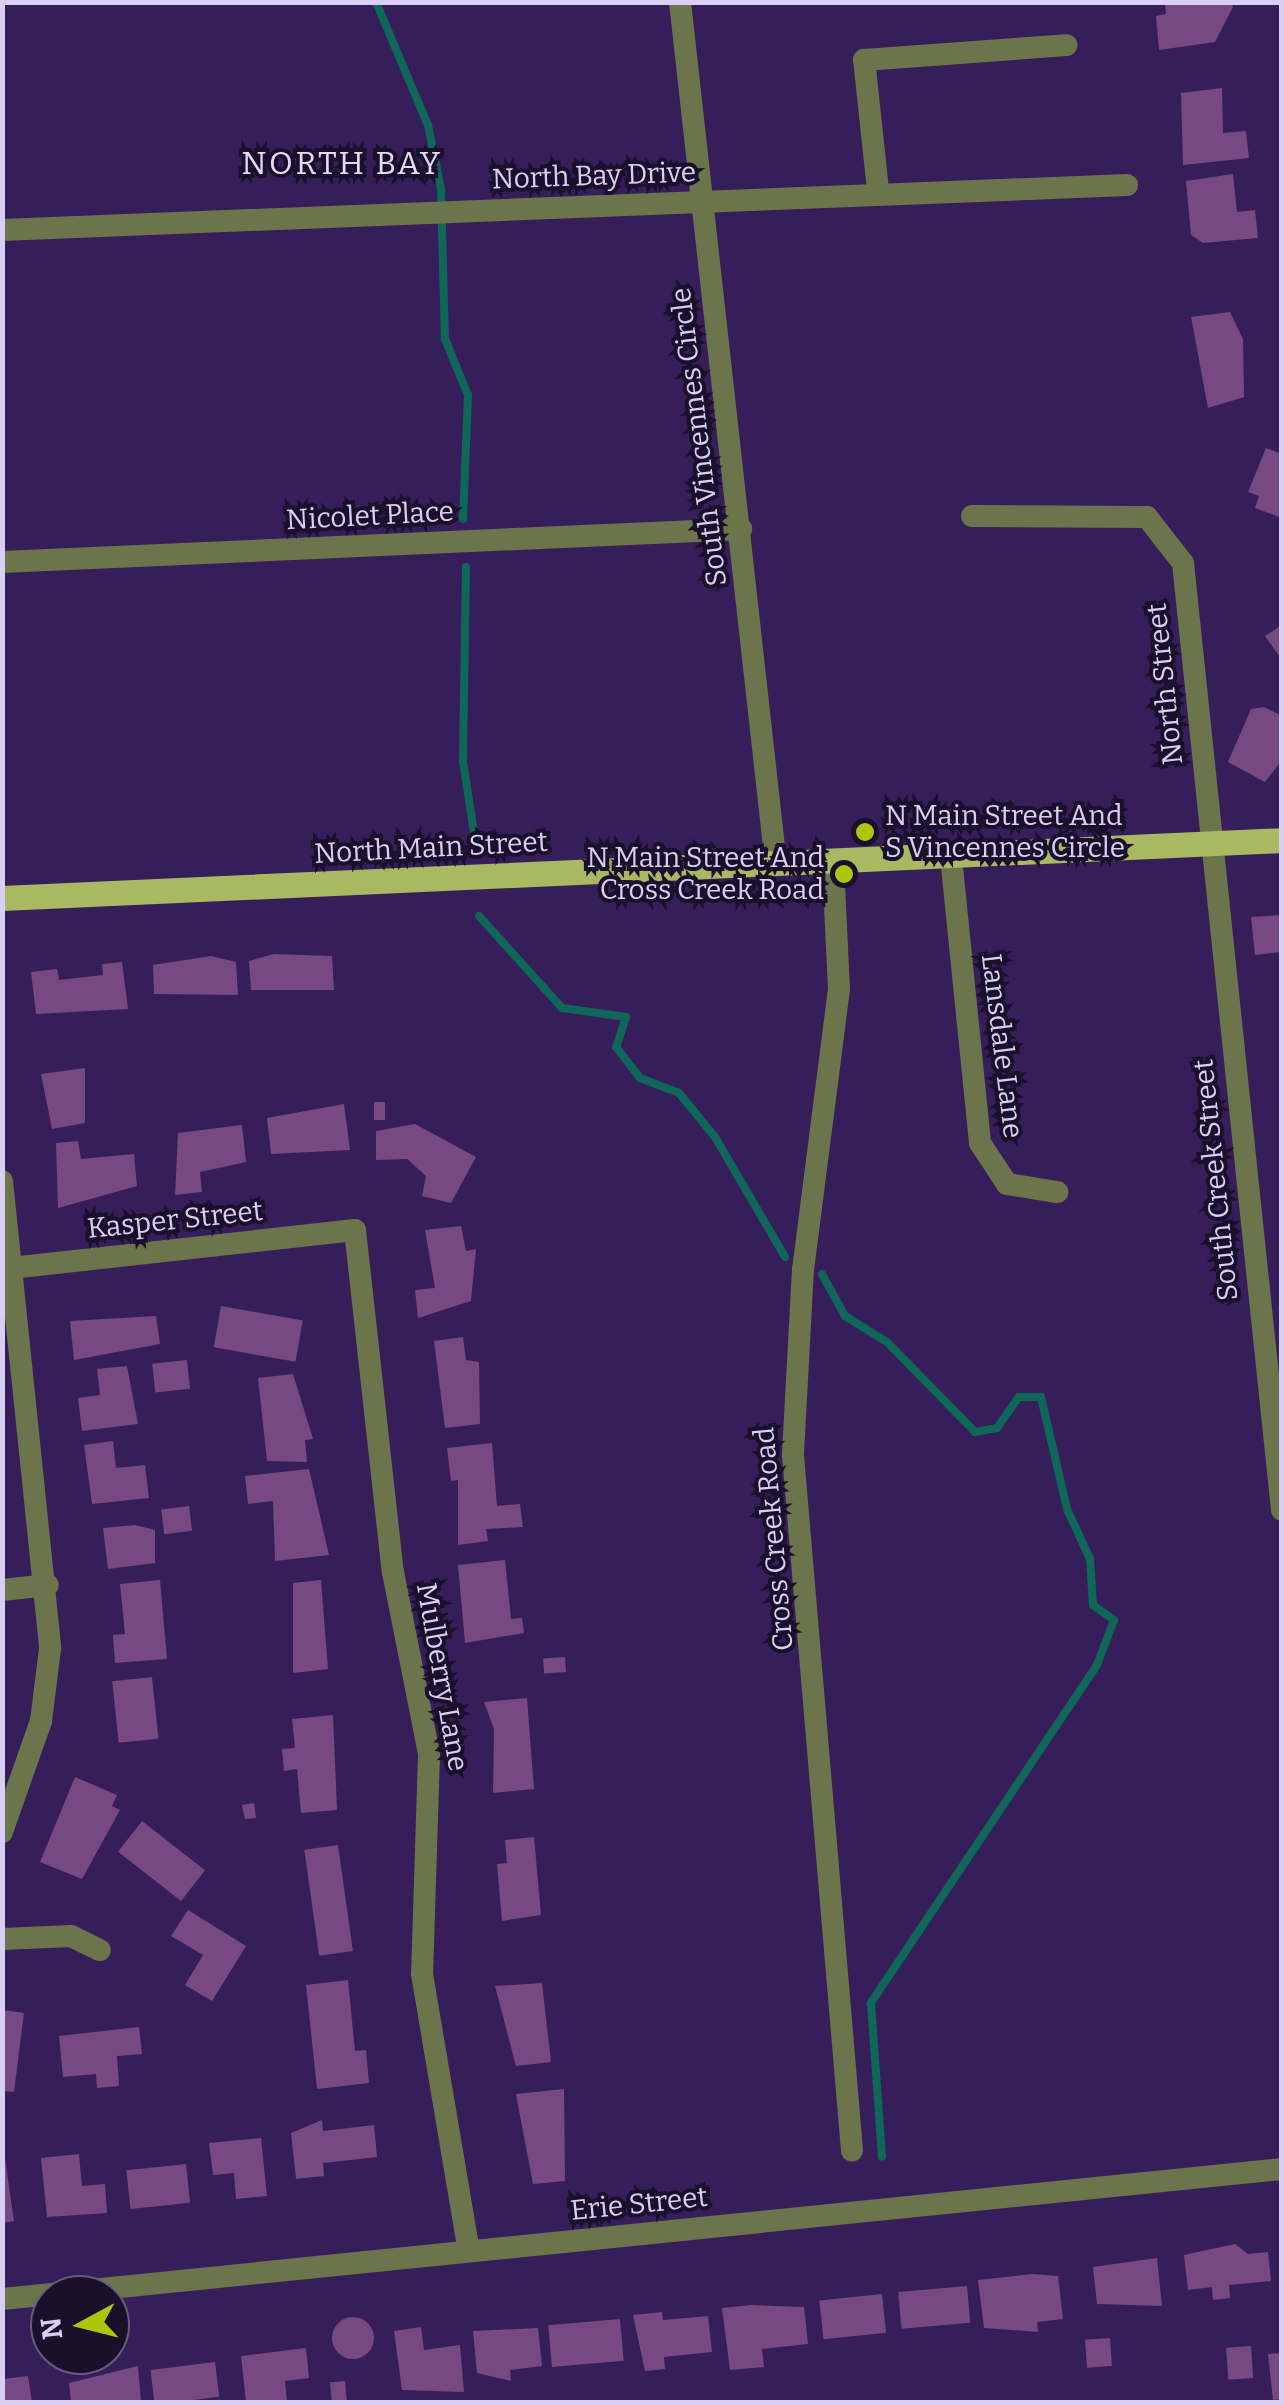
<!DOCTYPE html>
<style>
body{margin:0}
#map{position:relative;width:1284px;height:2405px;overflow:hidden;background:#361e5a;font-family:Bitter,serif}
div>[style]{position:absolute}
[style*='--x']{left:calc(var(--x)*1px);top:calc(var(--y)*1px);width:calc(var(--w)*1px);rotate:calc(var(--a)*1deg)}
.stream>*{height:8px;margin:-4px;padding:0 4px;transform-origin:4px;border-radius:4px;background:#0e6759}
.building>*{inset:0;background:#764983;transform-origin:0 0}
.round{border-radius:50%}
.minor>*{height:22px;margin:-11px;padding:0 11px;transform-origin:11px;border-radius:11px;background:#6c744b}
.major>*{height:25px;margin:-12.5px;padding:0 12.5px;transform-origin:12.5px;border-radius:12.5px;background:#a9b962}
.dots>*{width:28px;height:28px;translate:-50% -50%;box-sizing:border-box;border:5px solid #1a102b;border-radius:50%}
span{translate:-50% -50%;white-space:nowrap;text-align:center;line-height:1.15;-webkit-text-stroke:8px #1a102b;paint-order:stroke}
.street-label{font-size:28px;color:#d9cff4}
.poi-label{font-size:28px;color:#d9cff4}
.left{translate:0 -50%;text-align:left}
.right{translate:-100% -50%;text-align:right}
.quarter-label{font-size:32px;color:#e3daf8;letter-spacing:2.5px}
.frame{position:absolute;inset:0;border:5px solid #d9cff4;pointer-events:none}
.north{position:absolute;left:30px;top:2275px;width:100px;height:100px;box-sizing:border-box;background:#1a102b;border:2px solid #665c7b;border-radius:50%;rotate:263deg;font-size:28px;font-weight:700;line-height:40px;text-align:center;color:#d9cff4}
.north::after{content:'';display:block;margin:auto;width:35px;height:45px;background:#aec60a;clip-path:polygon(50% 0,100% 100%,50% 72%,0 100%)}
</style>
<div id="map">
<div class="stream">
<div style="--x:376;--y:2;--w:134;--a:67.1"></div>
<div style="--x:428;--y:125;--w:65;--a:78.5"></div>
<div style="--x:441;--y:189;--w:150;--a:88.5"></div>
<div style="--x:445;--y:339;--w:61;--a:67.7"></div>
<div style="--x:468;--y:395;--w:124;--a:92.3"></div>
<div style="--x:466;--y:567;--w:194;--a:90.9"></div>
<div style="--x:463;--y:761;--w:79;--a:81.3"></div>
<div style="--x:479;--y:916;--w:124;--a:47.9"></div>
<div style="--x:562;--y:1008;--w:65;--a:8"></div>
<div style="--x:626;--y:1017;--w:32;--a:108"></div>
<div style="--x:616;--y:1047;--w:39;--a:52"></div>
<div style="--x:640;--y:1078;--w:42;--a:21"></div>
<div style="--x:679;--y:1093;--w:57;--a:50.7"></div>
<div style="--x:715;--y:1137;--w:139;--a:59.7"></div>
<div style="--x:822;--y:1274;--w:48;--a:61.3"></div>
<div style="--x:845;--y:1316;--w:49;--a:31.8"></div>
<div style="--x:887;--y:1342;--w:126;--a:45.6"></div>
<div style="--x:975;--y:1432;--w:22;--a:-10"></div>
<div style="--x:997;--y:1428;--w:38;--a:-55"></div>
<div style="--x:1019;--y:1397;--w:22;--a:0"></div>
<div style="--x:1041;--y:1397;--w:115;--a:76.9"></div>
<div style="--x:1067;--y:1509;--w:55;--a:65.3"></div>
<div style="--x:1090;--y:1559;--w:46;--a:86.3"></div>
<div style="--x:1093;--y:1605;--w:26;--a:36"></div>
<div style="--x:1114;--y:1620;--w:48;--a:110.7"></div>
<div style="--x:1097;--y:1665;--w:407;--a:123.8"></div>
<div style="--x:871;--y:2003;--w:154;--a:85.9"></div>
</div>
<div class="building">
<div style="clip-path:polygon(1165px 2px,1232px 2px,1233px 7px,1215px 42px,1159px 50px,1156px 16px,1166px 14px)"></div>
<div style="clip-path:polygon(1222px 88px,1223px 133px,1246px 131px,1249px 158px,1183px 165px,1181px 93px)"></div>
<div style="clip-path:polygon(1233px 174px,1237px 212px,1255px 210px,1258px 238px,1203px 243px,1191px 235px,1186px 181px)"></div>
<div style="clip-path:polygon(1230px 312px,1243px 339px,1244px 397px,1208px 408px,1191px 317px)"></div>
<div style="clip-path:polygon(1266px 448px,1282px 454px,1282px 518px,1255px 508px,1259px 496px,1248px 492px)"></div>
<div style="clip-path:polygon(1282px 625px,1282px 660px,1265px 636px)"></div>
<div style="clip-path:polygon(1264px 707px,1282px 716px,1282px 760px,1265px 782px,1228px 762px,1251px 709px)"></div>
<div style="clip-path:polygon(1282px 915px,1282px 952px,1255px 955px,1251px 917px)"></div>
<div style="clip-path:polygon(274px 954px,332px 956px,334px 990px,251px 990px,249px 961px)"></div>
<div style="clip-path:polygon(211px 956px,236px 962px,238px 995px,154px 994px,153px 965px)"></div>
<div style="clip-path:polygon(122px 962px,128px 1009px,36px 1014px,31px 972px,57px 969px,59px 980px,103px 975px,102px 964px)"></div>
<div style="clip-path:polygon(85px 1068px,85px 1123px,52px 1129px,41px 1074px)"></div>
<div style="left:374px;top:1102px;width:11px;height:18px"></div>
<div style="clip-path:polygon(344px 1104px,350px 1150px,271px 1154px,267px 1118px)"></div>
<div style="clip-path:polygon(415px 1124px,476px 1157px,451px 1203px,422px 1196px,426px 1176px,407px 1159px,376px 1160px,376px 1131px)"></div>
<div style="clip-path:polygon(242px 1125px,246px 1162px,200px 1172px,202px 1192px,175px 1195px,178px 1133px)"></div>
<div style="clip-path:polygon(78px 1141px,81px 1159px,134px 1154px,137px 1186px,58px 1208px,56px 1143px)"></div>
<div style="clip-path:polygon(461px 1226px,466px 1251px,476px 1249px,471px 1301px,418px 1318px,415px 1290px,435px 1288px,425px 1230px)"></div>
<div style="left:221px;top:1306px;width:83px;height:42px;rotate:10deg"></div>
<div style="clip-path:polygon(156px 1316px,160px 1344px,74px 1360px,70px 1321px)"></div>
<div style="clip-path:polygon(463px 1337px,466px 1360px,479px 1362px,480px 1424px,445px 1428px,434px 1341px)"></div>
<div style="left:187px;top:1360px;width:29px;height:35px;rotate:84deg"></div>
<div style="clip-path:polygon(127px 1366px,138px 1424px,82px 1431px,78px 1398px,100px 1395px,97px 1369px)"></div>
<div style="clip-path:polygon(293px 1374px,313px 1439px,305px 1440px,307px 1462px,267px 1461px,258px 1378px)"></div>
<div style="clip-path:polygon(113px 1441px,116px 1468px,145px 1465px,149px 1498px,92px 1504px,84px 1445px)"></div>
<div style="clip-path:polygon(492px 1443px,497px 1506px,520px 1504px,523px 1527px,486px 1529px,488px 1541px,458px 1545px,458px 1480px,451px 1481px,447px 1448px)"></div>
<div style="clip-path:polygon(309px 1469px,329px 1555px,275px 1561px,273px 1501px,248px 1504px,245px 1476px)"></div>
<div style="left:189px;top:1506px;width:25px;height:28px;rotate:83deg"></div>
<div style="clip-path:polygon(135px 1525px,155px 1530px,155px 1563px,108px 1569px,103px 1528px)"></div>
<div style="clip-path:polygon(505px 1560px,511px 1619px,522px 1618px,524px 1633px,465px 1643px,458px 1565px)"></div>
<div style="clip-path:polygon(160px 1580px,167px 1659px,115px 1663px,113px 1635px,125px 1634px,120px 1584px)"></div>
<div style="clip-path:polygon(321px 1580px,328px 1669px,293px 1673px,293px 1583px)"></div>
<div style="left:565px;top:1657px;width:15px;height:22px;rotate:86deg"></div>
<div style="left:152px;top:1677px;width:62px;height:40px;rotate:84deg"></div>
<div style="clip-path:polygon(527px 1698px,534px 1789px,493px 1793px,494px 1729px,484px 1702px)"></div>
<div style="clip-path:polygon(333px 1715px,337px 1810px,301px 1813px,297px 1769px,284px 1771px,282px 1749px,295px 1748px,292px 1719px)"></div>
<div style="clip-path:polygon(75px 1777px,117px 1795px,112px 1806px,120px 1810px,82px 1879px,40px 1862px)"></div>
<div style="clip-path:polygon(254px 1803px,256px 1818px,245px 1819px,242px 1805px)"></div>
<div style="left:142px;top:1821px;width:80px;height:39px;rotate:38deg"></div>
<div style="clip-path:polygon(534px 1837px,541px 1915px,502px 1921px,497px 1864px,507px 1863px,505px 1840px)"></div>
<div style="left:338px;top:1845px;width:107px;height:34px;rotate:82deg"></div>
<div style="clip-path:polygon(188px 1910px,246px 1946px,212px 2001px,185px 1985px,203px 1955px,171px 1936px)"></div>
<div style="clip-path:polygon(348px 1980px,355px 2051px,366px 2050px,369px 2083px,317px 2089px,306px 1985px)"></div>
<div style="clip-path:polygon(542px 1983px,551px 2062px,516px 2066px,495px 1986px)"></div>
<div style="clip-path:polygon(2px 2010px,24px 2013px,14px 2092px,2px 2091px)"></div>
<div style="clip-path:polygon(139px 2027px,142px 2054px,117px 2056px,119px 2086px,97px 2088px,96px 2074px,63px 2077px,59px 2036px)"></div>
<div style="clip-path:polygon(564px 2089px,565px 2181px,533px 2184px,516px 2094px)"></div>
<div style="clip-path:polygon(322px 2120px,323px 2131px,374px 2125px,377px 2157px,323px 2163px,324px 2176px,296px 2179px,291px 2133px)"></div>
<div style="clip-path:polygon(2px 2138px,14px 2221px,2px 2223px)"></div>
<div style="clip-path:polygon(261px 2138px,267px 2196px,236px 2199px,234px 2173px,213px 2175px,209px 2143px)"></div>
<div style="clip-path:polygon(79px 2154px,82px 2186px,105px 2184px,107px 2213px,47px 2217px,41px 2158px)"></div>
<div style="left:186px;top:2164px;width:39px;height:60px;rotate:84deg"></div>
<div style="clip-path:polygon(1235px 2244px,1248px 2254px,1268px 2252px,1271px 2281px,1229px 2285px,1230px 2298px,1213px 2300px,1212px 2287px,1188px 2290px,1184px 2255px)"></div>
<div style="clip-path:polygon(1157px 2258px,1162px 2306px,1097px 2304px,1093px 2267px)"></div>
<div style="clip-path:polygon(1033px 2274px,1058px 2276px,1063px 2319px,1037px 2322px,1038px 2332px,984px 2328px,978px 2280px)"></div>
<div style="left:967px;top:2286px;width:37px;height:69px;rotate:85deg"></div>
<div style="left:882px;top:2294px;width:39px;height:63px;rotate:84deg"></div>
<div style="clip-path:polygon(752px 2305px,804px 2307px,808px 2344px,762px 2349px,764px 2367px,730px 2370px,722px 2308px)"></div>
<div style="clip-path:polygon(662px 2312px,663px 2320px,708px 2316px,712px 2352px,664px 2357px,665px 2369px,645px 2371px,633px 2315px)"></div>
<div class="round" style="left:332px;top:2317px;width:42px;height:42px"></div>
<div style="left:620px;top:2319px;width:42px;height:72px;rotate:85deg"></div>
<div style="clip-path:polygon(421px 2327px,424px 2350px,460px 2345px,464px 2392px,402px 2390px,394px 2331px)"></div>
<div style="clip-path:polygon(538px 2328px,542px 2366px,510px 2370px,511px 2381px,477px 2373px,473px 2331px)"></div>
<div style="left:1110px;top:2338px;width:28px;height:25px;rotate:86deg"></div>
<div style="left:1251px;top:2346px;width:32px;height:25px;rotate:86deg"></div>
<div style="clip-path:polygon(306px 2348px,309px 2378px,285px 2381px,287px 2402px,246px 2402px,241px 2356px)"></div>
<div style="clip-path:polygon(1282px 2353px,1282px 2399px,1273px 2400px,1268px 2354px)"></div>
<div style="left:215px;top:2362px;width:35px;height:65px;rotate:83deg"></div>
<div style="clip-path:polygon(138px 2366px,141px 2402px,71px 2402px,69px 2383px)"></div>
<div style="clip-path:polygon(28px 2376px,32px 2402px,2px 2402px,2px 2379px)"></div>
<div style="left:345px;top:2381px;width:21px;height:15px;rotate:85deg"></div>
</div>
<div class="minor">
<div style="--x:680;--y:2;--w:868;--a:83.65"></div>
<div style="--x:878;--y:190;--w:131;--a:-96.1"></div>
<div style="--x:864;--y:60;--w:203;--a:-4.2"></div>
<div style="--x:2;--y:230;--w:1126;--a:-2.29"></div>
<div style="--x:972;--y:516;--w:175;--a:0.3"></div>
<div style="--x:1147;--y:517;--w:58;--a:52"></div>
<div style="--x:1183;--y:563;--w:952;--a:84.03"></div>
<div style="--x:2;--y:562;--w:740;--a:-2.56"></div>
<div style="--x:951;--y:857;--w:287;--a:84.2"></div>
<div style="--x:980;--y:1143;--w:49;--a:56.6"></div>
<div style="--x:1007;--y:1184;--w:51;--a:9.1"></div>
<div style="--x:833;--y:863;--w:126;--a:87.3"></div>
<div style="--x:839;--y:989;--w:282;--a:97.3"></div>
<div style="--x:803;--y:1269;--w:186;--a:93.1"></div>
<div style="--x:793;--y:1455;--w:698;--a:85.15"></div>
<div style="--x:2;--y:1181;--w:470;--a:84.1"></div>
<div style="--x:50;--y:1649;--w:73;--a:97.1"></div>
<div style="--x:41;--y:1721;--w:118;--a:109.4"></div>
<div style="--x:2;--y:1269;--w:355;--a:-6.3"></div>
<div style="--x:355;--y:1230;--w:344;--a:83.7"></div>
<div style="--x:393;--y:1572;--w:186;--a:78.8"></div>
<div style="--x:429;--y:1754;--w:220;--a:91.8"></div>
<div style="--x:422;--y:1974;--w:281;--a:80.4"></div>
<div style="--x:2;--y:1590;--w:46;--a:-6.2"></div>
<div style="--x:2;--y:1939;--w:69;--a:-2.5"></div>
<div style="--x:71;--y:1936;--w:32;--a:26"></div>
<div style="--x:2;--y:2299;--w:1287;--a:-5.8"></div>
</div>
<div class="major">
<div style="--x:2;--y:898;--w:1281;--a:-2.59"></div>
</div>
<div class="dots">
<div style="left:865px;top:832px;background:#aec60a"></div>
<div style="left:844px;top:874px;background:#aec60a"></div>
</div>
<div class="street-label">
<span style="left:594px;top:176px;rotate:-2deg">North Bay Drive</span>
<span style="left:699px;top:437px;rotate:-97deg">South Vincennes Circle</span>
<span style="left:370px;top:516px;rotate:-3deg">Nicolet Place</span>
<span style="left:1165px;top:684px;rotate:-96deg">North Street</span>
<span style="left:431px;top:848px;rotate:-3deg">North Main Street</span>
<span style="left:1002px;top:1046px;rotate:83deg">Lansdale Lane</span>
<span style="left:1216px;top:1180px;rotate:-96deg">South Creek Street</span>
<span style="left:175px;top:1220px;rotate:-6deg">Kasper Street</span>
<span style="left:774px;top:1539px;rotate:-95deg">Cross Creek Road</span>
<span style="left:442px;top:1677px;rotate:80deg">Mulberry Lane</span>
<span style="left:639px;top:2204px;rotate:-6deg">Erie Street</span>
</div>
<div class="poi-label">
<span class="left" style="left:885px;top:832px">N Main Street And<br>S Vincennes Circle</span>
<span class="right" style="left:824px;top:874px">N Main Street And<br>Cross Creek Road</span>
</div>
<div class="quarter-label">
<span style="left:342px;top:163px">NORTH BAY</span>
</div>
<div class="frame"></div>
<div class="north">N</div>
</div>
